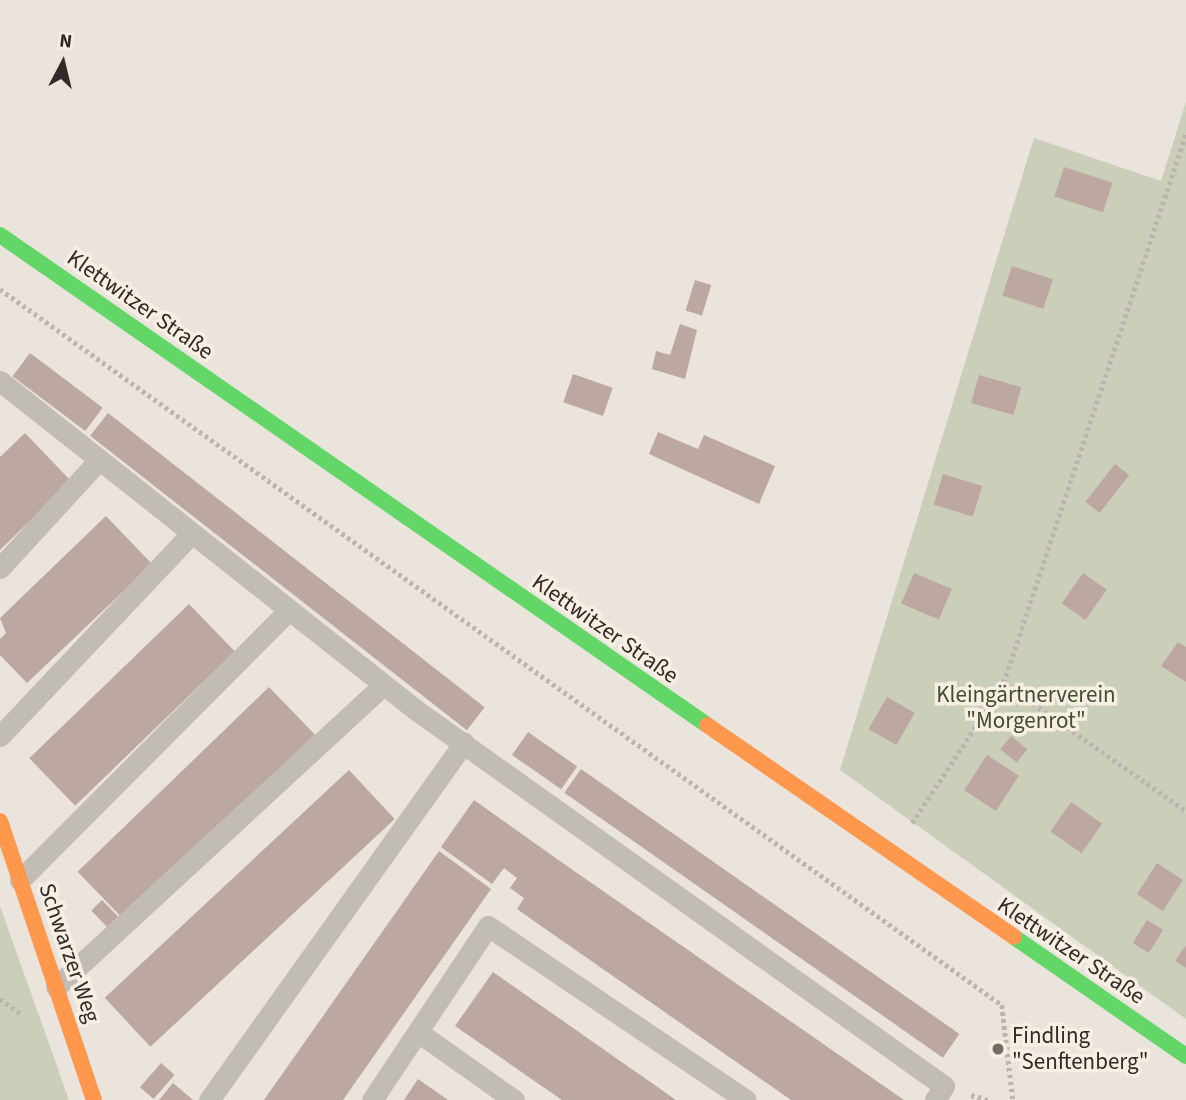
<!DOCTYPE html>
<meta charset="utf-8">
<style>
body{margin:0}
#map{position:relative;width:1186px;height:1100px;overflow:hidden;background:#eae4dd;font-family:"Source Sans 3",sans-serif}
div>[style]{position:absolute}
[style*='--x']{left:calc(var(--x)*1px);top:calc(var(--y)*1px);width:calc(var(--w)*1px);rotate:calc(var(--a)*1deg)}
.green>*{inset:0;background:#cbceb8}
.building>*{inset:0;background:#bca8a0;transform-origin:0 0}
.path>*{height:4.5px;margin-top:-2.25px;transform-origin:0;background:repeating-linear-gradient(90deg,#bbb4af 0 3.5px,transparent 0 7px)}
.lane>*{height:21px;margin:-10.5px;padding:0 10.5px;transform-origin:10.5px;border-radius:10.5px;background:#c2bcb7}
.fast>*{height:16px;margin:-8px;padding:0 8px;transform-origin:8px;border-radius:8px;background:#63d668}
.slow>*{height:16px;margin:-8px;padding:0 8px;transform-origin:8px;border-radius:8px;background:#ff974d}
.dots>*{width:19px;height:19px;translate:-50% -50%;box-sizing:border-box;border:4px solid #f7eee4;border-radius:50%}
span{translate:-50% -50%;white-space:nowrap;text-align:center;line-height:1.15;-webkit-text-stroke:7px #f7eee4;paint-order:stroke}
.street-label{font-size:23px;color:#322a26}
.park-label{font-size:23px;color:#424e2c}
.poi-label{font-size:23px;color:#322a26}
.left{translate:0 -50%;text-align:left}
.north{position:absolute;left:28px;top:28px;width:70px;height:70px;-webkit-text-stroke:5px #f7eee4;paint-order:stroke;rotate:7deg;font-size:19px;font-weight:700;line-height:28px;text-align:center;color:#322a26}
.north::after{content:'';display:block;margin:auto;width:24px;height:32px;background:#322a26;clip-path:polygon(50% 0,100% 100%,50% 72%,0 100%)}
</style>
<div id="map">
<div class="green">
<div style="clip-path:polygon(1186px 102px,1186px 1019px,840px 770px,1034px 138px,1161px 181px)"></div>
<div style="clip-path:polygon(0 906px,69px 1100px,0 1100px)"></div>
</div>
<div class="building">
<div style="left:1064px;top:167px;width:51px;height:31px;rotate:18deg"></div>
<div style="left:1012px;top:266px;width:43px;height:31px;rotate:18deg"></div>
<div style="left:695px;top:280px;width:17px;height:32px;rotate:17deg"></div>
<div style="clip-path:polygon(680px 324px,697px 330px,685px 379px,652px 369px,656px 351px,670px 355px)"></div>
<div style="left:30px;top:353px;width:91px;height:29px;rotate:37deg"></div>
<div style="left:573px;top:374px;width:42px;height:30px;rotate:19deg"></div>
<div style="left:979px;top:375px;width:44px;height:29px;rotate:16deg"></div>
<div style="left:108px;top:413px;width:478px;height:29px;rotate:38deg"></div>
<div style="clip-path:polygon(658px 432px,698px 449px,704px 435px,775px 466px,759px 504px,649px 454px)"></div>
<div style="clip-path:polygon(25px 433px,71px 481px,0 550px,0 457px)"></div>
<div style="left:1115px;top:464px;width:18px;height:48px;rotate:38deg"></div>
<div style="left:943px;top:474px;width:41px;height:32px;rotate:17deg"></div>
<div style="clip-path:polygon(106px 516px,152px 564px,27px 683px,0 655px,0 639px,6px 633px,0 618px)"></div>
<div style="left:914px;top:573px;width:41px;height:33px;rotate:23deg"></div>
<div style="left:1083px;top:573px;width:29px;height:37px;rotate:35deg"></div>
<div style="left:189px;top:604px;width:66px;height:222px;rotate:46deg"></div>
<div style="clip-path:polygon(1178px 642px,1186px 647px,1186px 682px,1161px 666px)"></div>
<div style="left:269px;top:687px;width:66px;height:266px;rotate:46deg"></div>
<div style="left:887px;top:697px;width:32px;height:37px;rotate:30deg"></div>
<div style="left:528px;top:732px;width:60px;height:28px;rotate:35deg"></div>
<div style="left:1011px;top:736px;width:21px;height:17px;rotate:39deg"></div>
<div style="left:987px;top:755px;width:38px;height:42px;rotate:33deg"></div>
<div style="left:581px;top:769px;width:462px;height:29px;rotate:35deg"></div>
<div style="left:349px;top:770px;width:67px;height:334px;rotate:47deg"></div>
<div style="clip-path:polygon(474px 800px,567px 866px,904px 1100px,791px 1100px,531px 919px,517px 909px,524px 898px,510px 888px,517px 878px,504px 868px,492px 884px,441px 847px)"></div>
<div style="left:1071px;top:802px;width:38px;height:36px;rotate:35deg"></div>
<div style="clip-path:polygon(439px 851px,491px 889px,343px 1100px,264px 1100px)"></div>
<div style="left:1157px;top:863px;width:31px;height:37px;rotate:33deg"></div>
<div style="left:102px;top:900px;width:29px;height:15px;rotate:46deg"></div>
<div style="left:1147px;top:920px;width:19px;height:27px;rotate:32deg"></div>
<div style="clip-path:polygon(1186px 945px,1186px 968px,1175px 961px)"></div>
<div style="clip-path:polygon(493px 972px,676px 1100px,562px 1100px,455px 1026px)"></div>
<div style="left:161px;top:1063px;width:18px;height:32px;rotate:41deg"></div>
<div style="clip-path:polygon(418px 1079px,448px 1100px,404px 1100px)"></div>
<div style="clip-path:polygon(173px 1083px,193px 1100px,159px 1100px)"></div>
</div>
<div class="path">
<div style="--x:1186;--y:135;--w:577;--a:108.37"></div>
<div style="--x:1004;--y:683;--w:223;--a:35.1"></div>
<div style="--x:0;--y:289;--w:1232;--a:35.55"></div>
<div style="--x:1002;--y:1005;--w:96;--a:83.4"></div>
<div style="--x:912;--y:823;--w:168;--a:-56.7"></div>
<div style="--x:0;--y:999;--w:28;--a:35"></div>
<div style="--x:971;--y:1095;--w:18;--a:16"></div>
</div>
<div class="lane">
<div style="--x:0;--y:381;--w:530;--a:38.34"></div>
<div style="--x:416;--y:710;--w:648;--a:35.46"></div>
<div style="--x:944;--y:1086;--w:17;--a:123"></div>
<div style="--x:0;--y:568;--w:147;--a:-47.5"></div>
<div style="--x:0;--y:736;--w:279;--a:-46.6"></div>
<div style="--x:20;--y:880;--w:381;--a:-45.1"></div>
<div style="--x:56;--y:987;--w:445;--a:-42.7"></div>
<div style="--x:418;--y:1032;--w:118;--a:35.3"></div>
<div style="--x:209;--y:1100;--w:439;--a:-54.5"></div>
<div style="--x:372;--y:1100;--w:209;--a:-56.3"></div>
<div style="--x:488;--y:926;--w:311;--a:34"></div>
</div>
<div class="fast">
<div style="--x:0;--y:235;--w:860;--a:34.72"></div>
<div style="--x:1014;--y:937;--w:209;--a:34.7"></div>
</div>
<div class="slow">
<div style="--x:707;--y:725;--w:373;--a:34.6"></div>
<div style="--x:0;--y:821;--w:294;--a:71.4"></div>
</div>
<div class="dots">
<div style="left:998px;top:1049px;background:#726b66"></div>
</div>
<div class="street-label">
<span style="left:140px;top:305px;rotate:35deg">Klettwitzer Straße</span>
<span style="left:605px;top:629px;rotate:35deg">Klettwitzer Straße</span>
<span style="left:1071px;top:951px;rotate:34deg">Klettwitzer Straße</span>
<span style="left:69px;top:953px;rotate:71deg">Schwarzer Weg</span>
</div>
<div class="park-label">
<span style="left:1026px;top:708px">Kleingärtnerverein<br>"Morgenrot"</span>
</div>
<div class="poi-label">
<span class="left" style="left:1012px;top:1049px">Findling<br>"Senftenberg"</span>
</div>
<div class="north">N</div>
</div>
